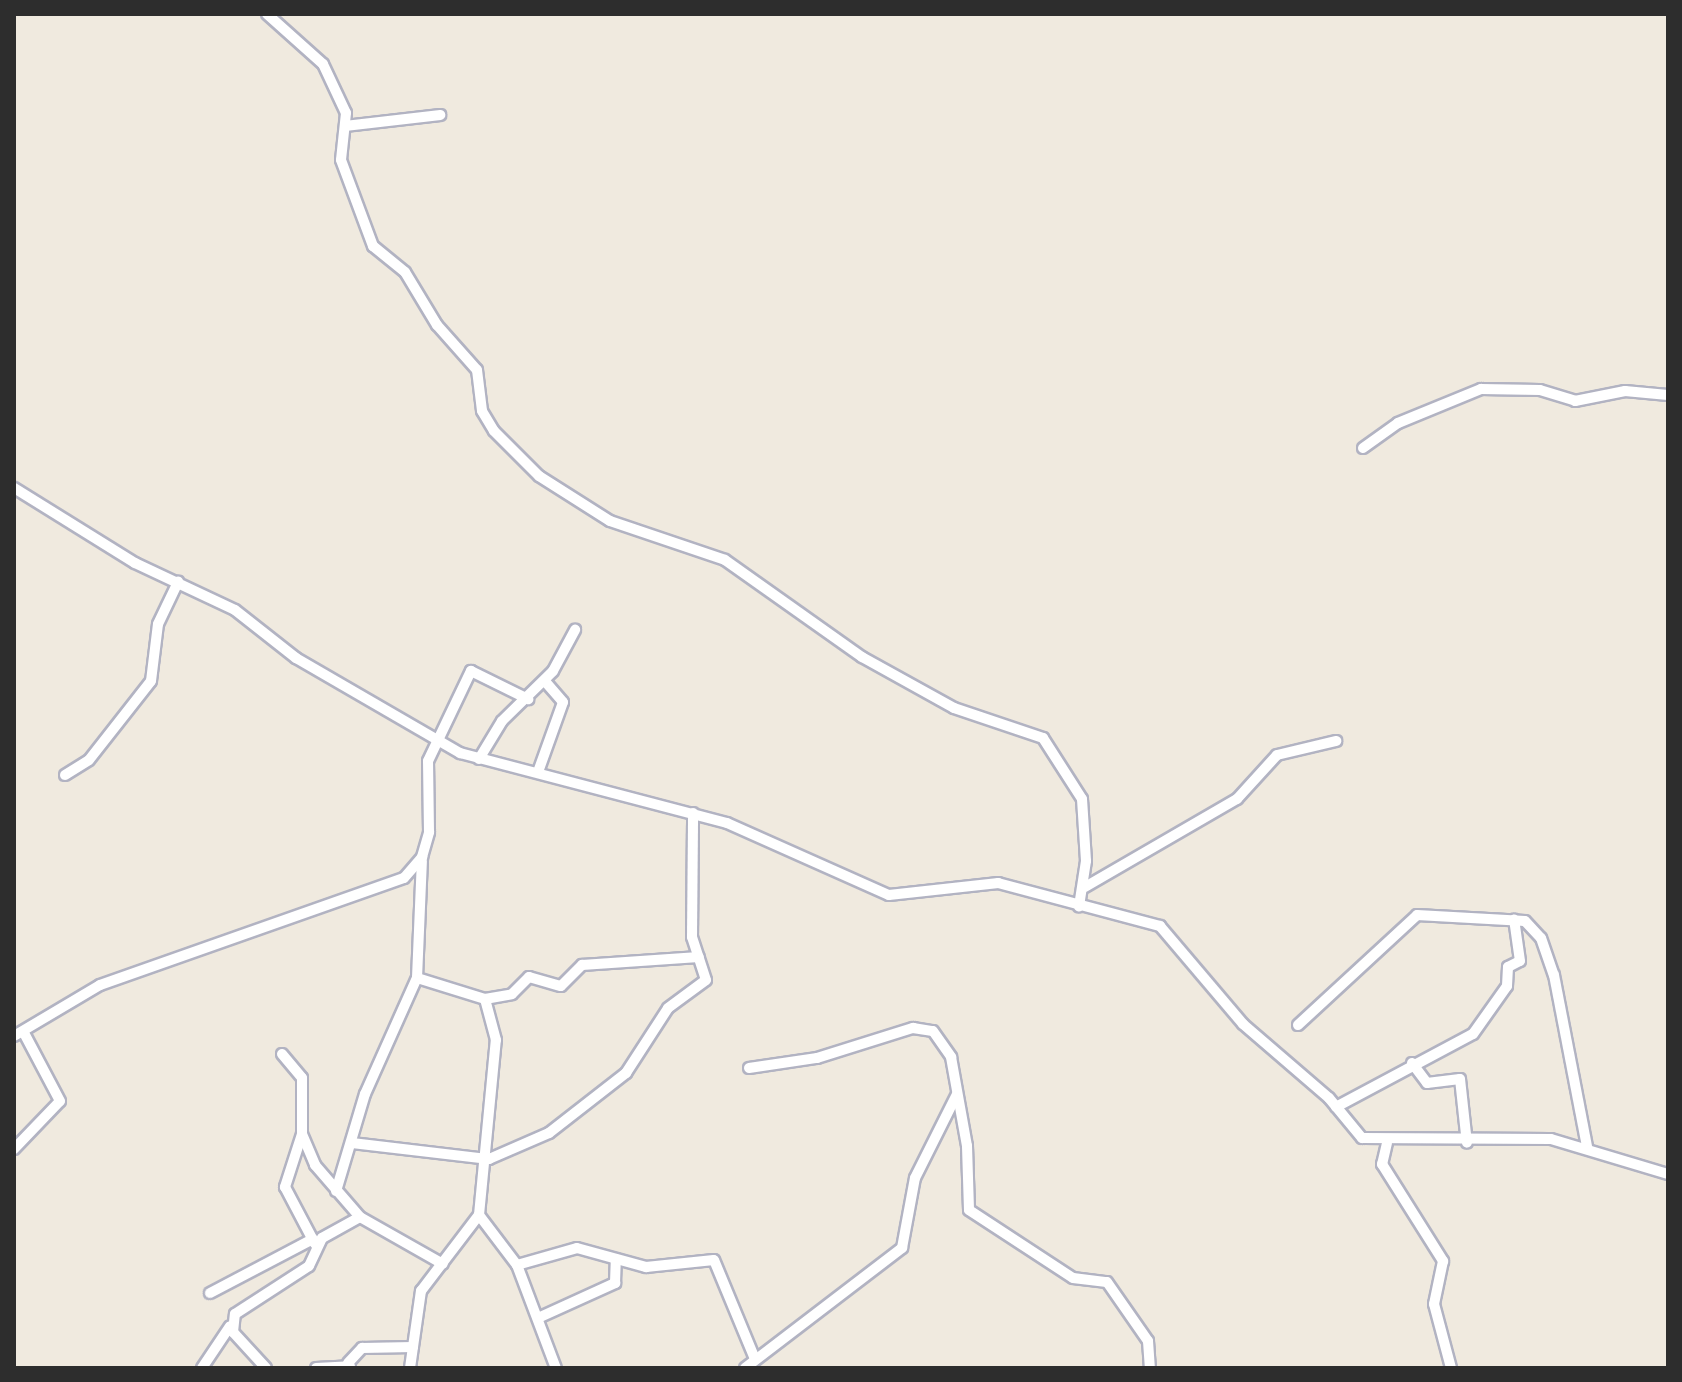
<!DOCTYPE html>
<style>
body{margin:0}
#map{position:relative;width:1682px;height:1382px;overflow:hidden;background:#f0eadf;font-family:Barlow,sans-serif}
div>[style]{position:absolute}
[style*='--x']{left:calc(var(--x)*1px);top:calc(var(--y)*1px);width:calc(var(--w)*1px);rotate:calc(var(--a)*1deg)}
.roads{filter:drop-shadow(2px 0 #b2b3c2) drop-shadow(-2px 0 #b2b3c2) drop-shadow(0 2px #b2b3c2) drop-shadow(0 -2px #b2b3c2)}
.minor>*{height:10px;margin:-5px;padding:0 5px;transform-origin:5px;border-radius:5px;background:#fff}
span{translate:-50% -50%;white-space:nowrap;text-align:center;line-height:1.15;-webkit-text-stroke:8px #fff;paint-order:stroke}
.frame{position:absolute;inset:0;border:16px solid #2d2d2d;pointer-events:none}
</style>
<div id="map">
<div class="roads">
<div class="minor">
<div style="--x:267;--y:14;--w:75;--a:41.8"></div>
<div style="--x:323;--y:64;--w:54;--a:64.9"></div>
<div style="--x:346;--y:113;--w:47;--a:96.1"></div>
<div style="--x:341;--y:160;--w:92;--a:69.6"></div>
<div style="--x:373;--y:246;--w:41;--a:39.1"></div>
<div style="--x:405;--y:272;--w:62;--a:58.9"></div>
<div style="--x:437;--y:325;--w:60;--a:48.4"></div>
<div style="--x:477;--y:370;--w:41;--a:83"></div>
<div style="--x:482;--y:411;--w:23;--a:59"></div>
<div style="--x:494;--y:431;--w:64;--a:45"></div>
<div style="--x:539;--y:476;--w:84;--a:32.4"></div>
<div style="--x:610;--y:521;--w:121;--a:18.7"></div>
<div style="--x:725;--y:560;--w:168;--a:35.3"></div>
<div style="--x:862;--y:657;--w:105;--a:29"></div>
<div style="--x:954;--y:708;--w:94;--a:18.6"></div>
<div style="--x:1043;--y:738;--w:72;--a:57.4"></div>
<div style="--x:1082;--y:799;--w:62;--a:86.3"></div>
<div style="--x:1086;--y:861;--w:46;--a:98.8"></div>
<div style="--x:345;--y:126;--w:96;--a:-6.6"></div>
<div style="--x:1363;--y:448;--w:43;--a:-35.5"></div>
<div style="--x:1398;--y:423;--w:90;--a:-22.3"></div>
<div style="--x:1481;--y:389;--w:59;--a:1"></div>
<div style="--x:1540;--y:390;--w:37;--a:17"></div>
<div style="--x:1575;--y:401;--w:51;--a:-11.3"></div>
<div style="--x:1625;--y:391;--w:43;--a:5.3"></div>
<div style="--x:14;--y:488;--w:142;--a:31.8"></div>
<div style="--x:135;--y:563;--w:110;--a:25.2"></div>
<div style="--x:235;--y:610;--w:78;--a:38.2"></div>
<div style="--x:296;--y:658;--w:190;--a:30.1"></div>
<div style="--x:460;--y:753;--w:276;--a:14.7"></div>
<div style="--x:727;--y:823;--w:177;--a:24"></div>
<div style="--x:889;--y:895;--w:110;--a:-6.3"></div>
<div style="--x:998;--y:883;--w:168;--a:14.9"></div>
<div style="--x:1160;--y:926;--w:128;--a:49.7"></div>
<div style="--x:1243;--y:1024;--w:113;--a:40.7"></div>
<div style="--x:1329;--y:1098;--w:52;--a:50.5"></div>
<div style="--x:1362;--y:1138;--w:189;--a:0.3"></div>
<div style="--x:1551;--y:1139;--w:122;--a:16.7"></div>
<div style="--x:479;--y:759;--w:44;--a:-58.8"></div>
<div style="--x:502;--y:721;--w:71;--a:-44.4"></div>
<div style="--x:553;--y:671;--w:47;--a:-61.8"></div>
<div style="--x:538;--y:772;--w:74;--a:-70.3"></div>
<div style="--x:563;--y:702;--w:28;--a:-131"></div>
<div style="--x:65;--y:775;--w:28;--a:-32"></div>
<div style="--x:89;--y:760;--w:100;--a:-51.9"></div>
<div style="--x:151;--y:681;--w:57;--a:-83"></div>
<div style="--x:158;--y:624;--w:47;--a:-64.5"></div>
<div style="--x:1085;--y:887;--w:176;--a:-30.1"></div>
<div style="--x:1237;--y:799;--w:59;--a:-47.7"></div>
<div style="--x:1277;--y:755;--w:61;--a:-13.3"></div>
<div style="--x:485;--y:999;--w:27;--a:-10"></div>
<div style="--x:512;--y:994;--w:24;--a:-45"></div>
<div style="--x:529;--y:977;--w:33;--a:16"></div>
<div style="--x:561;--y:986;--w:30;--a:-45"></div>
<div style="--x:582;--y:965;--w:117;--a:-3.9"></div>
<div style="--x:1298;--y:1025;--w:162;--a:-42.7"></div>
<div style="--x:1417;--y:915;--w:108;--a:3.2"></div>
<div style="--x:1525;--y:921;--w:23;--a:47"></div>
<div style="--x:1541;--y:938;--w:39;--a:71"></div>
<div style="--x:1554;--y:975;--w:175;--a:79.1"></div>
<div style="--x:14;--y:1036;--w:100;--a:-30.7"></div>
<div style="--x:100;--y:985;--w:322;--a:-19.4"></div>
<div style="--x:404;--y:878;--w:28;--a:-49"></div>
<div style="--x:422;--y:857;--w:26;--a:-74"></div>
<div style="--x:429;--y:832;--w:71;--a:-90.8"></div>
<div style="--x:428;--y:761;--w:100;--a:-64.5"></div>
<div style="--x:471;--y:671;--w:64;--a:26.2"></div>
<div style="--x:282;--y:1054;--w:31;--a:50"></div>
<div style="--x:302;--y:1078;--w:56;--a:90"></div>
<div style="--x:302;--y:1134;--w:34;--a:67"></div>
<div style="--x:315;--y:1165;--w:69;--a:49.1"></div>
<div style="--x:360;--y:1217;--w:95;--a:29.5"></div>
<div style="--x:1412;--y:1063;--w:25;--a:53"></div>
<div style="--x:1427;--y:1083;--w:33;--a:-7"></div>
<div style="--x:1460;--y:1079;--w:64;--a:83.8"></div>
<div style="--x:749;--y:1068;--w:69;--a:-8.4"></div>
<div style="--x:817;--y:1058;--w:101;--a:-17.4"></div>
<div style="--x:913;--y:1028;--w:20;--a:9"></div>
<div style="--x:933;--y:1031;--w:32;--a:55"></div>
<div style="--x:951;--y:1057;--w:90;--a:79.8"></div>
<div style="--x:967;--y:1146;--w:64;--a:88.2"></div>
<div style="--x:969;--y:1210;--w:124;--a:33.2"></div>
<div style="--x:1073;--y:1278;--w:34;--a:7"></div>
<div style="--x:1107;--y:1282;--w:72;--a:55.2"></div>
<div style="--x:1148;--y:1341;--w:27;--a:86"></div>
<div style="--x:1336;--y:1107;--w:155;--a:-28.1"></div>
<div style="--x:1473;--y:1034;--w:59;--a:-54.7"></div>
<div style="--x:1507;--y:986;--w:19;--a:-87"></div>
<div style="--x:1508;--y:967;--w:13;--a:-27"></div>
<div style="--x:1520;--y:961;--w:42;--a:-98.1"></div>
<div style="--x:302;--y:1134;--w:56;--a:107.8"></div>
<div style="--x:285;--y:1187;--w:64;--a:62.2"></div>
<div style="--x:352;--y:1143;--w:138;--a:6.7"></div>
<div style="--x:489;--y:1159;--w:65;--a:-23.4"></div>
<div style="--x:549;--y:1133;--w:98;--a:-37.9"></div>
<div style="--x:626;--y:1073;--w:77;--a:-57.1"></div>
<div style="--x:668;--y:1008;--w:47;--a:-36.4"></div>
<div style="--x:706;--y:980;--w:45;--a:-108"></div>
<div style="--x:692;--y:937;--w:124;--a:-89.5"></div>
<div style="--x:1387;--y:1143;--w:22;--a:103"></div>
<div style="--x:1382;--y:1164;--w:115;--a:57.8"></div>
<div style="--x:1443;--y:1261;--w:44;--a:101.8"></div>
<div style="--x:1434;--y:1304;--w:66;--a:75.1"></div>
<div style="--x:14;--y:1149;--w:66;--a:-46.2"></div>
<div style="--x:60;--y:1101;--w:77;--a:-117.9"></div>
<div style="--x:336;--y:1191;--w:101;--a:-73.4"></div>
<div style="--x:365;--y:1094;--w:127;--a:-65.9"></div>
<div style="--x:417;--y:978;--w:117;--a:-87.6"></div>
<div style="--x:479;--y:1215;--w:63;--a:52.8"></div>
<div style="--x:517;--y:1265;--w:110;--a:69.3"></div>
<div style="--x:517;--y:1265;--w:62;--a:-15.8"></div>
<div style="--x:577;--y:1248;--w:72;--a:15.4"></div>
<div style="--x:646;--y:1267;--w:68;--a:-5.9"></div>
<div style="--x:714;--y:1260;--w:107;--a:67.5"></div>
<div style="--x:210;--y:1293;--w:116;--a:-27.7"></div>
<div style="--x:538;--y:1318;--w:85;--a:-24.4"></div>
<div style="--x:615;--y:1283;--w:24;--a:-88"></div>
<div style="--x:348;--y:1363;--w:21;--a:-47"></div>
<div style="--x:362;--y:1348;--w:51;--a:-1.1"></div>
<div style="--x:202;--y:1368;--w:50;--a:-56.3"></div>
<div style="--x:266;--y:1368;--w:49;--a:-132.5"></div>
<div style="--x:233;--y:1332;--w:18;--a:-84"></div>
<div style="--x:235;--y:1314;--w:88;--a:-33"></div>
<div style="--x:309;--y:1266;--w:31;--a:-65"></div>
<div style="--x:322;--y:1238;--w:43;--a:-28.9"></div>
<div style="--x:316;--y:1368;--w:34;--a:-3"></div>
<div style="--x:410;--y:1368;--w:78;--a:-81.9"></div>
<div style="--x:421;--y:1291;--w:96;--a:-52.7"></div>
<div style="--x:479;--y:1215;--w:176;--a:-84.5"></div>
<div style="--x:496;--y:1040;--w:42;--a:-105"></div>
<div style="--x:485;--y:999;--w:71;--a:-162.8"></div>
<div style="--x:745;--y:1368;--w:198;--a:-37.4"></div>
<div style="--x:902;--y:1248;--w:71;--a:-79.5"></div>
<div style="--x:915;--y:1178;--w:94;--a:-63.4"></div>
</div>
</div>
<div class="frame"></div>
</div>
